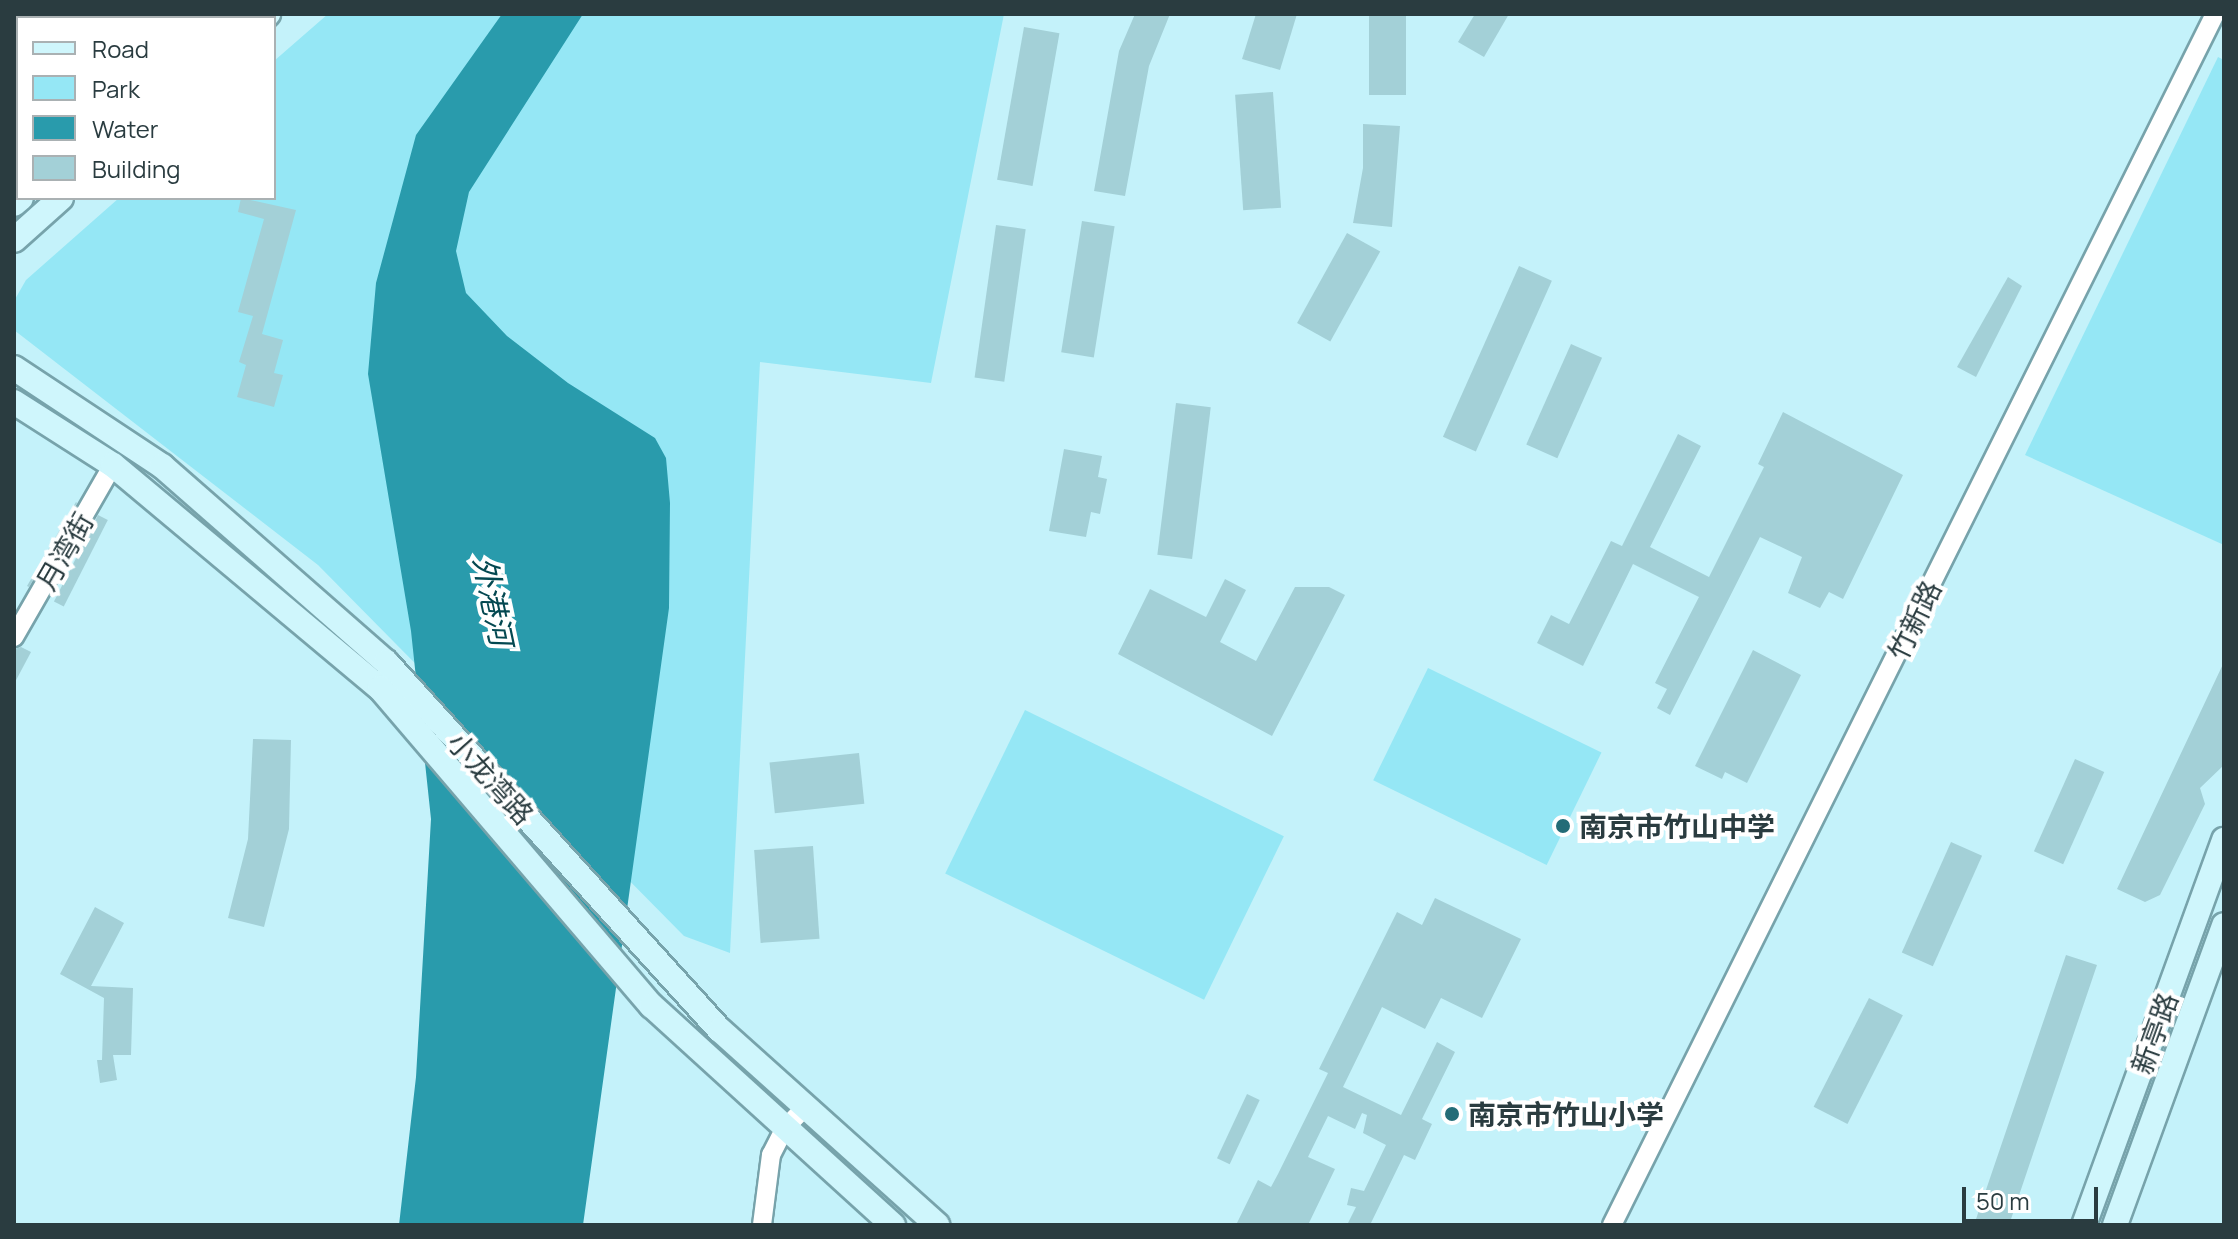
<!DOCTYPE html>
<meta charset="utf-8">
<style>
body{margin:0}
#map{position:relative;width:2238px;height:1239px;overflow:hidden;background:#c4f2fa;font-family:Manrope,"Noto Sans SC",sans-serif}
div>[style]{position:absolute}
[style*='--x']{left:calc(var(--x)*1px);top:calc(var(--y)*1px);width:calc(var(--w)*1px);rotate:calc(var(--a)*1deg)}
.green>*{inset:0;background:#95e7f5;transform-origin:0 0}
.water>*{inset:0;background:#299bac}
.building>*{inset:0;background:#a3d0d7;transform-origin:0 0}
.roads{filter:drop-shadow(2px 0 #77a3ab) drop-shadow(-2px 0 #77a3ab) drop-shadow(0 2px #77a3ab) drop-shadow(0 -2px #77a3ab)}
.street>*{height:18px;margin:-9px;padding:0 9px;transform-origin:9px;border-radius:9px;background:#fff}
.secondary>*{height:24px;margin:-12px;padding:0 12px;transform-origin:12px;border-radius:12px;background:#cff6fc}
.dots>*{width:22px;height:22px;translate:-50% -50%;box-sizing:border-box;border:4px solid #fff;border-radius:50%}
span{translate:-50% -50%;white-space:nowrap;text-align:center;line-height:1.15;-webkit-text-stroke:8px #fff;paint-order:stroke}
.street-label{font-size:28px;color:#2a3c40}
.poi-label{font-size:28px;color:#2a3c40;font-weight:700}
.left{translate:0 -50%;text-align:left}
.water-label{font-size:30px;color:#044851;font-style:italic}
.frame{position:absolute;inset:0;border:16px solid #2a3c40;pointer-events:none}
.legend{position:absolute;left:16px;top:16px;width:260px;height:184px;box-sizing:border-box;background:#fff;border:2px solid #aab1b3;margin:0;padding:10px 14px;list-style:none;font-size:24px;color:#2a3c40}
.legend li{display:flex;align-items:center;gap:16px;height:40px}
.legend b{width:40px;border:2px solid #aab1b3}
.scale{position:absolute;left:1962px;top:1187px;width:136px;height:36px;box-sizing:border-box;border:4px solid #2a3c40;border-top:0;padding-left:10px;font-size:24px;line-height:28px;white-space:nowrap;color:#2a3c40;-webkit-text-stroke:6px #fff;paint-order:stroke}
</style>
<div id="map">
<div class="green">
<div style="clip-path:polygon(14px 14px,173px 14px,18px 18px,14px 159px)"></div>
<div style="clip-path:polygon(328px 14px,1004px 14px,931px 383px,760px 362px,730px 953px,684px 936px,318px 565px,14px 330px,14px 301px,26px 280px,119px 198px,274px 198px,274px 61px)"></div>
<div style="clip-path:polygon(2218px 57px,2224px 60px,2224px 545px,2025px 455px)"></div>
<div style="left:1428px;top:668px;width:193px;height:125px;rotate:26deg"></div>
<div style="left:1025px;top:710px;width:288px;height:182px;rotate:26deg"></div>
</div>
<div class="water">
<div style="clip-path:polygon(502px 14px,583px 14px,469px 192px,456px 251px,466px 293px,507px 336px,568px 383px,655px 438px,666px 458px,670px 503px,669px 608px,583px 1225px,399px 1225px,416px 1077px,431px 819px,411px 631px,368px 374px,376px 283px,416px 135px)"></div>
</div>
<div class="building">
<div style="clip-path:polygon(1135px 14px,1170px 14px,1149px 66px,1125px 196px,1094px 191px,1119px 51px)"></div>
<div style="clip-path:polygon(1256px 14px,1297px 14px,1280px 70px,1242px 59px)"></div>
<div style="left:1369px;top:14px;width:37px;height:81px"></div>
<div style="clip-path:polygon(1475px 14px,1509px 14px,1484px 57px,1458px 42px)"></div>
<div style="left:1024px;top:27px;width:36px;height:155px;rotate:10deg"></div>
<div style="left:1273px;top:92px;width:116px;height:38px;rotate:86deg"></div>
<div style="clip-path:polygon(1363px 124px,1400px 126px,1392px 227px,1353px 223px,1363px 168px)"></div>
<div style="clip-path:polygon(241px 198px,296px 210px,262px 334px,283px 340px,274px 373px,283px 375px,274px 407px,237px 397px,246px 365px,239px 362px,253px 316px,238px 312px,264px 219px,238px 212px)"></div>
<div style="left:1082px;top:221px;width:33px;height:133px;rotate:9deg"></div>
<div style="left:996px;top:225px;width:30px;height:154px;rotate:8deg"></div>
<div style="left:1347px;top:233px;width:38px;height:103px;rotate:29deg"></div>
<div style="left:1519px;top:266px;width:36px;height:187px;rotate:24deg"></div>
<div style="clip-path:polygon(2008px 277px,2022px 286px,1976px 377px,1957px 367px)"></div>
<div style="left:1571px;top:344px;width:34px;height:110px;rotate:24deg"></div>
<div style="left:1176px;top:403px;width:35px;height:153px;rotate:7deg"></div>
<div style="clip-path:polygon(1783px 412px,1903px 475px,1843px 599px,1829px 592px,1820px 608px,1788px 593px,1802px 557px,1760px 537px,1670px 715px,1657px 708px,1667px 689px,1655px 683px,1699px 597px,1633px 564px,1583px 666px,1537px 643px,1551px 615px,1569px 624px,1611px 541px,1622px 546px,1678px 434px,1701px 446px,1650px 547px,1709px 577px,1764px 467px,1758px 464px)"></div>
<div style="clip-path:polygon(1064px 449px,1102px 456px,1098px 477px,1107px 479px,1100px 514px,1091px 512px,1086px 537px,1049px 531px)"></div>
<div style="clip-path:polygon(76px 502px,77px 503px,29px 587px,27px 586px)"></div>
<div style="left:98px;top:515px;width:11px;height:97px;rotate:27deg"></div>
<div style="clip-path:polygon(1225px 579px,1246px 590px,1220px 642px,1256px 661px,1295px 587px,1329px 587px,1345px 595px,1272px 736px,1118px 654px,1150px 589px,1206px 617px)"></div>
<div style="clip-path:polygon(21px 647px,31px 652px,14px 684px,14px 649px)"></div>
<div style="clip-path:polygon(1753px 650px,1801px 675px,1747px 783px,1725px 772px,1722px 779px,1695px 766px)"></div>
<div style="clip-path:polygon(2224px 662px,2224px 765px,2200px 788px,2205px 804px,2160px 895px,2145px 902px,2117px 889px)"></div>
<div style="clip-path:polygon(253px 739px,291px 740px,289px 829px,264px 927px,228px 918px,248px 839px)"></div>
<div style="left:859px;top:753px;width:51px;height:90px;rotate:84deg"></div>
<div style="left:2075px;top:759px;width:32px;height:101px;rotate:24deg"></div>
<div style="left:1951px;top:842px;width:34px;height:121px;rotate:24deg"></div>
<div style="left:813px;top:846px;width:93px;height:59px;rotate:86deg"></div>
<div style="clip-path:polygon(1435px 898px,1521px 939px,1482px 1018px,1441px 998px,1425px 1029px,1382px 1007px,1343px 1087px,1401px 1115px,1437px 1042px,1455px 1052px,1422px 1119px,1432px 1124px,1415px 1160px,1404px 1155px,1370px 1225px,1347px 1225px,1356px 1207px,1347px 1205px,1351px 1188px,1364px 1191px,1386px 1145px,1363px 1133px,1367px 1115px,1362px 1113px,1355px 1129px,1328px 1116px,1308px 1157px,1335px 1169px,1308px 1225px,1236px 1225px,1258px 1180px,1271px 1187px,1278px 1174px,1328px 1073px,1319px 1069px,1397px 912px,1422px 925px)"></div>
<div style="clip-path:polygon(95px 907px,124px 923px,91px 986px,133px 988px,131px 1055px,113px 1055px,117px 1080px,100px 1083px,97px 1060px,102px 1060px,104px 998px,60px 974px)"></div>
<div style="clip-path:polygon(2066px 955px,2097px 965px,2037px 1142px,2009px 1225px,1974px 1225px)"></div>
<div style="left:1869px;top:998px;width:38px;height:122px;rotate:27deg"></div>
<div style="left:1247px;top:1094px;width:14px;height:71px;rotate:25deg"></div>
</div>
<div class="roads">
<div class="street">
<div style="--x:14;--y:637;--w:198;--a:-60.1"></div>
<div style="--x:762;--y:1225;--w:71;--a:-82.7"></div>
<div style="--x:771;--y:1155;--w:30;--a:-63"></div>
<div style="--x:785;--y:1128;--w:29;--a:-46"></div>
<div style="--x:1612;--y:1225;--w:1353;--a:-63.53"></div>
</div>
<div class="secondary">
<div style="--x:222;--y:18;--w:6;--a:-39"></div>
<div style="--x:264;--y:18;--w:6;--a:-45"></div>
<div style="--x:14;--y:204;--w:9;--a:-41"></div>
<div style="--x:14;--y:240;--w:63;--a:-41.8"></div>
<div style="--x:14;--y:368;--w:178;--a:33.5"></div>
<div style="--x:162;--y:466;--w:298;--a:41.2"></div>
<div style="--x:386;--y:662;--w:497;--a:47.8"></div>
<div style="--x:720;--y:1030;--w:292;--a:41.9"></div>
<div style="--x:14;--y:402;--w:117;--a:32.5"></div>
<div style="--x:113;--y:465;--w:348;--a:39.9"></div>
<div style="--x:380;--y:688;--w:418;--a:49.5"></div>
<div style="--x:652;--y:1006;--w:326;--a:42.3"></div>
<div style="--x:2084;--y:1225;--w:410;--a:-70"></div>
<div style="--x:2115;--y:1225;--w:319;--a:-70"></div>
</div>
</div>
<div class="dots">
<div style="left:1563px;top:826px;background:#236c77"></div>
<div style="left:1452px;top:1114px;background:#236c77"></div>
</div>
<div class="street-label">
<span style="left:64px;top:551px;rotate:-60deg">月湾街</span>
<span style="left:1914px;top:620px;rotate:-64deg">竹新路</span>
<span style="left:491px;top:778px;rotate:48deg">小龙湾路</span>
<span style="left:2154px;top:1033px;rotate:-70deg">新亭路</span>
</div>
<div class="poi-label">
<span class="left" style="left:1579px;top:826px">南京市竹山中学</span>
<span class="left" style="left:1468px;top:1114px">南京市竹山小学</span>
</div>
<div class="water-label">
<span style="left:493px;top:601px;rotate:78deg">外港河</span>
</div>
<div class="frame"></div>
<ul class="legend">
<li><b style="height:10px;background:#cff6fc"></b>Road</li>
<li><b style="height:22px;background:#95e7f5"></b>Park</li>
<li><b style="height:22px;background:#299bac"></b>Water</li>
<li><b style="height:22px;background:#a3d0d7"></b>Building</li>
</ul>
<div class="scale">50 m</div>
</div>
